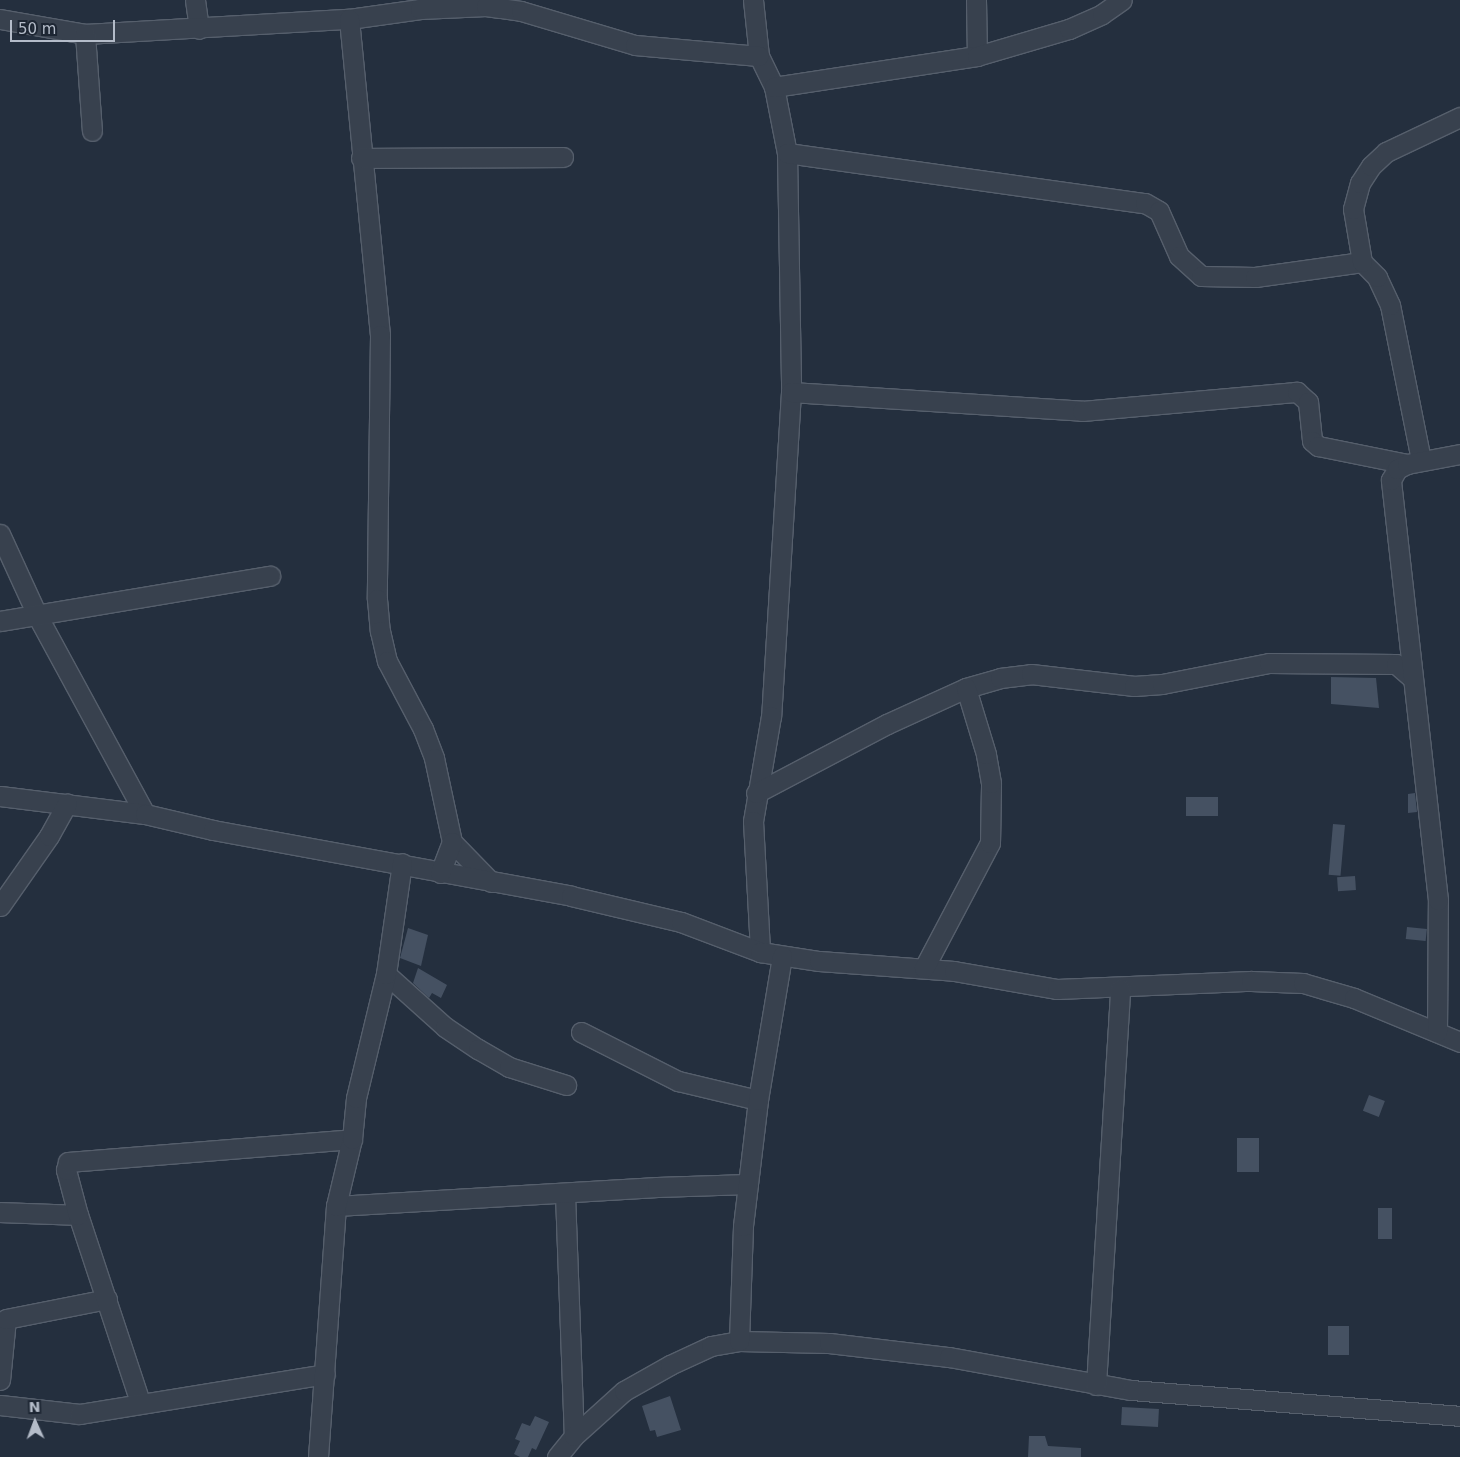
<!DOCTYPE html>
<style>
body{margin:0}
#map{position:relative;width:1460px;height:1457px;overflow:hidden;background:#242f3e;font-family:"DejaVu Sans",sans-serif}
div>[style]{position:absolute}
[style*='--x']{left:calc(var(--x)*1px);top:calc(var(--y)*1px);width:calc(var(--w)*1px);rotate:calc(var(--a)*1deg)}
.building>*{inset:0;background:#455162;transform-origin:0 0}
.roads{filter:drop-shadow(1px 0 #565f6c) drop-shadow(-1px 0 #565f6c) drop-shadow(0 1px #565f6c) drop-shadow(0 -1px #565f6c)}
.minor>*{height:19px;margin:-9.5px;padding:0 9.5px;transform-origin:9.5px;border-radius:9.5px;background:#38414e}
span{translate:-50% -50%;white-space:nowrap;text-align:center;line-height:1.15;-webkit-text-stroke:4.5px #1d2633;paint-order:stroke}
.north{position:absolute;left:10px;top:1397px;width:50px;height:50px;-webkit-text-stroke:4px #1d2633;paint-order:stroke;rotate:358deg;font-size:14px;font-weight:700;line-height:20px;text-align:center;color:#b4bcc9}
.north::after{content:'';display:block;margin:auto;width:18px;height:22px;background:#b4bcc9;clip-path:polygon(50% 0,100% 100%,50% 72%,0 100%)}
.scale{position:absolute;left:10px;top:20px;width:105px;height:22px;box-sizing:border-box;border:2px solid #b4bcc9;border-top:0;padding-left:6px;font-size:15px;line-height:18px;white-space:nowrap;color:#b4bcc9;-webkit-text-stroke:4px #1d2633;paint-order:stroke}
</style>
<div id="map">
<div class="building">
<div style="clip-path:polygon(1331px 677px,1376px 678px,1379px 708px,1331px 704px)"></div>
<div style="clip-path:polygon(1415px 793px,1417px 812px,1408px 813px,1408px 794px)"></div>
<div style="left:1186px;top:797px;width:32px;height:19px"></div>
<div style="left:1333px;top:824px;width:12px;height:51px;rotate:5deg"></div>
<div style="left:1355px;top:876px;width:14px;height:18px;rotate:86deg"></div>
<div style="left:1407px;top:927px;width:20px;height:12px;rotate:6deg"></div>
<div style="clip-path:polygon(408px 928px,428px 935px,421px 966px,400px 958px)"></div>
<div style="clip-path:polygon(418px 968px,447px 985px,441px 998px,432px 993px,429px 998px,413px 983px)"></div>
<div style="left:1369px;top:1095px;width:17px;height:17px;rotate:21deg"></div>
<div style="left:1237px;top:1138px;width:22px;height:34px"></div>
<div style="left:1378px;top:1208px;width:14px;height:31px"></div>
<div style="left:1328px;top:1326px;width:21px;height:29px"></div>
<div style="clip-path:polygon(670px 1396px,681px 1430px,657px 1437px,655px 1430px,650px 1431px,642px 1406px)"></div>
<div style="left:1122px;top:1407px;width:37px;height:18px;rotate:3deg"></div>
<div style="clip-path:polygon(535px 1416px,549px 1422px,536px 1450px,532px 1448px,528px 1457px,520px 1457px,514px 1454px,520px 1441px,515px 1439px,522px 1423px,530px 1426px)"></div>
<div style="clip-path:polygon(1029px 1436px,1045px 1436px,1048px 1446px,1081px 1448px,1081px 1457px,1028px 1457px)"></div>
</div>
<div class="roads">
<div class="minor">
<div style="--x:195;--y:0;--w:29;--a:82"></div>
<div style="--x:753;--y:0;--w:56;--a:83.9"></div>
<div style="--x:759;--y:56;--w:34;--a:64"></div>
<div style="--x:774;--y:87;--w:67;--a:78.9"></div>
<div style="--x:787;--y:153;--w:239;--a:89"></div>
<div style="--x:791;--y:392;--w:325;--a:93.5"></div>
<div style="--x:771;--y:716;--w:107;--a:99.7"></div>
<div style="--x:753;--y:821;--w:131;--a:86.9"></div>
<div style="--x:976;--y:0;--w:56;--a:89"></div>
<div style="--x:0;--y:19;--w:86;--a:10"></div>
<div style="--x:85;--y:34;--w:264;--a:-3.3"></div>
<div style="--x:349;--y:19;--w:72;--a:-8"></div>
<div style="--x:420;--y:9;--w:66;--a:-2.6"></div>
<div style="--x:486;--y:6;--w:35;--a:8"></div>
<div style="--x:521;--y:11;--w:119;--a:16.6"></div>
<div style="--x:635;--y:45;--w:124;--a:5.1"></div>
<div style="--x:349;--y:19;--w:318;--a:84.4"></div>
<div style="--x:380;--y:335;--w:264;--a:90.7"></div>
<div style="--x:377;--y:599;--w:32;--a:85"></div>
<div style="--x:380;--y:631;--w:31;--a:77"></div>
<div style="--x:387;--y:661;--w:77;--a:62.1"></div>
<div style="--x:423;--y:729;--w:31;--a:69"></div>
<div style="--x:434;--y:758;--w:86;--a:77.9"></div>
<div style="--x:452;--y:842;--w:56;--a:45.7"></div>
<div style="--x:85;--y:34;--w:97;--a:85.9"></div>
<div style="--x:774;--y:87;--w:205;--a:-8.7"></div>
<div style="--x:977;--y:56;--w:96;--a:-16.4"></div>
<div style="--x:1069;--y:29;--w:36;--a:-24"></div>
<div style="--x:1102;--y:14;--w:24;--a:-35"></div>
<div style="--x:787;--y:153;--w:361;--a:8"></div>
<div style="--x:1145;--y:203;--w:16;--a:30"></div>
<div style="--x:1159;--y:211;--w:49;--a:66"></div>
<div style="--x:1179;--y:256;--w:30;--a:42"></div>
<div style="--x:1201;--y:276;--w:54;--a:1.1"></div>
<div style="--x:1255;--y:277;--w:108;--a:-8"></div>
<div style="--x:361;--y:158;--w:202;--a:-0.3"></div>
<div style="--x:791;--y:392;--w:292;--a:3.7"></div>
<div style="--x:1082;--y:411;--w:216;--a:-5.1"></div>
<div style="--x:1297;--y:392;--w:15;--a:42"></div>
<div style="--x:1308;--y:402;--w:39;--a:84"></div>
<div style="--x:1312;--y:441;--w:8;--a:40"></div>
<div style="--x:1318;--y:446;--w:91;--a:11.4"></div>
<div style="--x:1421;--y:460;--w:158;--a:-101.3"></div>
<div style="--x:1390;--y:305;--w:31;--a:-115"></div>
<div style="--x:1377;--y:277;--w:21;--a:-135"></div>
<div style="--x:1362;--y:262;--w:54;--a:-99.6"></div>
<div style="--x:1353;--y:209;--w:27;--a:-75"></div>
<div style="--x:1360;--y:183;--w:20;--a:-57"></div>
<div style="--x:1371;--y:166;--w:21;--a:-43"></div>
<div style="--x:1386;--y:152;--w:82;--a:-25.3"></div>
<div style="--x:0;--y:534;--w:91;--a:65.4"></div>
<div style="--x:38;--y:617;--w:224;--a:61.5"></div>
<div style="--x:0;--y:621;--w:274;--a:-9.5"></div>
<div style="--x:756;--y:793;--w:148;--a:-27.8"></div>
<div style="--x:887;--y:724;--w:87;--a:-24.5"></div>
<div style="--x:966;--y:688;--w:35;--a:-16"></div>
<div style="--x:1000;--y:678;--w:31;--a:-7"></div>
<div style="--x:1031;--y:674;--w:104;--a:6.6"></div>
<div style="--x:1134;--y:686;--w:28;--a:-4"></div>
<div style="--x:1162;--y:684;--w:109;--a:-11.1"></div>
<div style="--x:1269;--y:663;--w:127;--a:0.5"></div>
<div style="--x:1396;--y:664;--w:21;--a:41"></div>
<div style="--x:0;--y:796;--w:146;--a:7.1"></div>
<div style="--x:145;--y:814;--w:70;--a:13.2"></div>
<div style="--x:213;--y:830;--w:364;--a:10.4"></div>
<div style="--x:571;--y:896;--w:113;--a:13.3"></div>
<div style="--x:681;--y:922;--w:85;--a:20.8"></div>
<div style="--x:760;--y:952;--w:60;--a:8.7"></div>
<div style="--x:819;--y:961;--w:135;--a:4.2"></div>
<div style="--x:954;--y:971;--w:105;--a:9.9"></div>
<div style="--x:1057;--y:989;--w:194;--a:-2.4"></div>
<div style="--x:1251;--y:981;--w:52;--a:2.2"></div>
<div style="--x:1303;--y:983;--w:53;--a:16.4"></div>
<div style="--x:1354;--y:998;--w:115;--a:22.5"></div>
<div style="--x:440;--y:873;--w:33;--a:-69"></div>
<div style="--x:0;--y:906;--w:85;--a:-55"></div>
<div style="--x:49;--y:836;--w:37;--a:-61"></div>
<div style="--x:924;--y:968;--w:141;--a:-62.2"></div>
<div style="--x:990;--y:843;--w:60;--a:-89"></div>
<div style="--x:991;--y:783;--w:29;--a:-100"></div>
<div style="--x:986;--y:754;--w:69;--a:-106.9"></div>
<div style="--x:386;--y:974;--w:79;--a:41.9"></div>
<div style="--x:445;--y:1027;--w:40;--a:34"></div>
<div style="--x:478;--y:1049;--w:36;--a:30"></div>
<div style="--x:509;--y:1067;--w:60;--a:17.5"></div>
<div style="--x:581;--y:1032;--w:109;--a:26.8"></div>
<div style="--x:678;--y:1081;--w:82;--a:13.4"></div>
<div style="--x:1437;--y:1032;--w:132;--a:-89.6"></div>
<div style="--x:1438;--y:900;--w:423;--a:-96.4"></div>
<div style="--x:1391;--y:480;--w:13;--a:-61"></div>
<div style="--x:1397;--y:469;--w:11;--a:-27"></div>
<div style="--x:1407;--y:464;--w:54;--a:-10.7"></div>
<div style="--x:565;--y:1194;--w:242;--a:87.9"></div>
<div style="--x:336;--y:1206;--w:322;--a:-3.4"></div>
<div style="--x:657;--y:1187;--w:91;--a:-1.9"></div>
<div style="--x:0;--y:1212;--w:78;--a:2.2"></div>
<div style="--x:739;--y:1341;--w:90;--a:1.3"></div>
<div style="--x:829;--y:1343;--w:121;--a:6.7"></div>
<div style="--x:949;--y:1357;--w:185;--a:10.3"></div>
<div style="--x:1131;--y:1390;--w:330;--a:4.5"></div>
<div style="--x:0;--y:1380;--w:61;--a:-84.4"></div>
<div style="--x:6;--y:1319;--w:103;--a:-11.2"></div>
<div style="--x:1096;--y:1385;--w:397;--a:-86.5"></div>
<div style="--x:140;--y:1402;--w:197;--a:-108.3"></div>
<div style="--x:78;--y:1215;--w:47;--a:-104.9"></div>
<div style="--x:66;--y:1170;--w:8;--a:-76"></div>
<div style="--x:68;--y:1162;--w:285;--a:-4.6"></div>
<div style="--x:0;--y:1405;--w:80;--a:6.5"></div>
<div style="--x:79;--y:1414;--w:249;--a:-9.2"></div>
<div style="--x:318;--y:1457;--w:252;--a:-85.9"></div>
<div style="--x:336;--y:1206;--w:69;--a:-76.6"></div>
<div style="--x:352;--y:1139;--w:41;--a:-84.4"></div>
<div style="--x:356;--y:1098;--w:128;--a:-76.4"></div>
<div style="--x:386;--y:974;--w:112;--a:-81.8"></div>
<div style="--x:557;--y:1457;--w:27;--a:-51"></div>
<div style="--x:574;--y:1436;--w:67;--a:-42"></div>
<div style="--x:624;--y:1391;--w:53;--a:-29.5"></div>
<div style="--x:670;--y:1365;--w:45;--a:-24.9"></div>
<div style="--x:711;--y:1346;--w:28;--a:-10"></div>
<div style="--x:739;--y:1341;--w:115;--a:-88"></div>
<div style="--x:743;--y:1226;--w:127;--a:-83.2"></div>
<div style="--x:758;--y:1100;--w:146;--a:-80.5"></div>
</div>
</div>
<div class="north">N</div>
<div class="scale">50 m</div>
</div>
